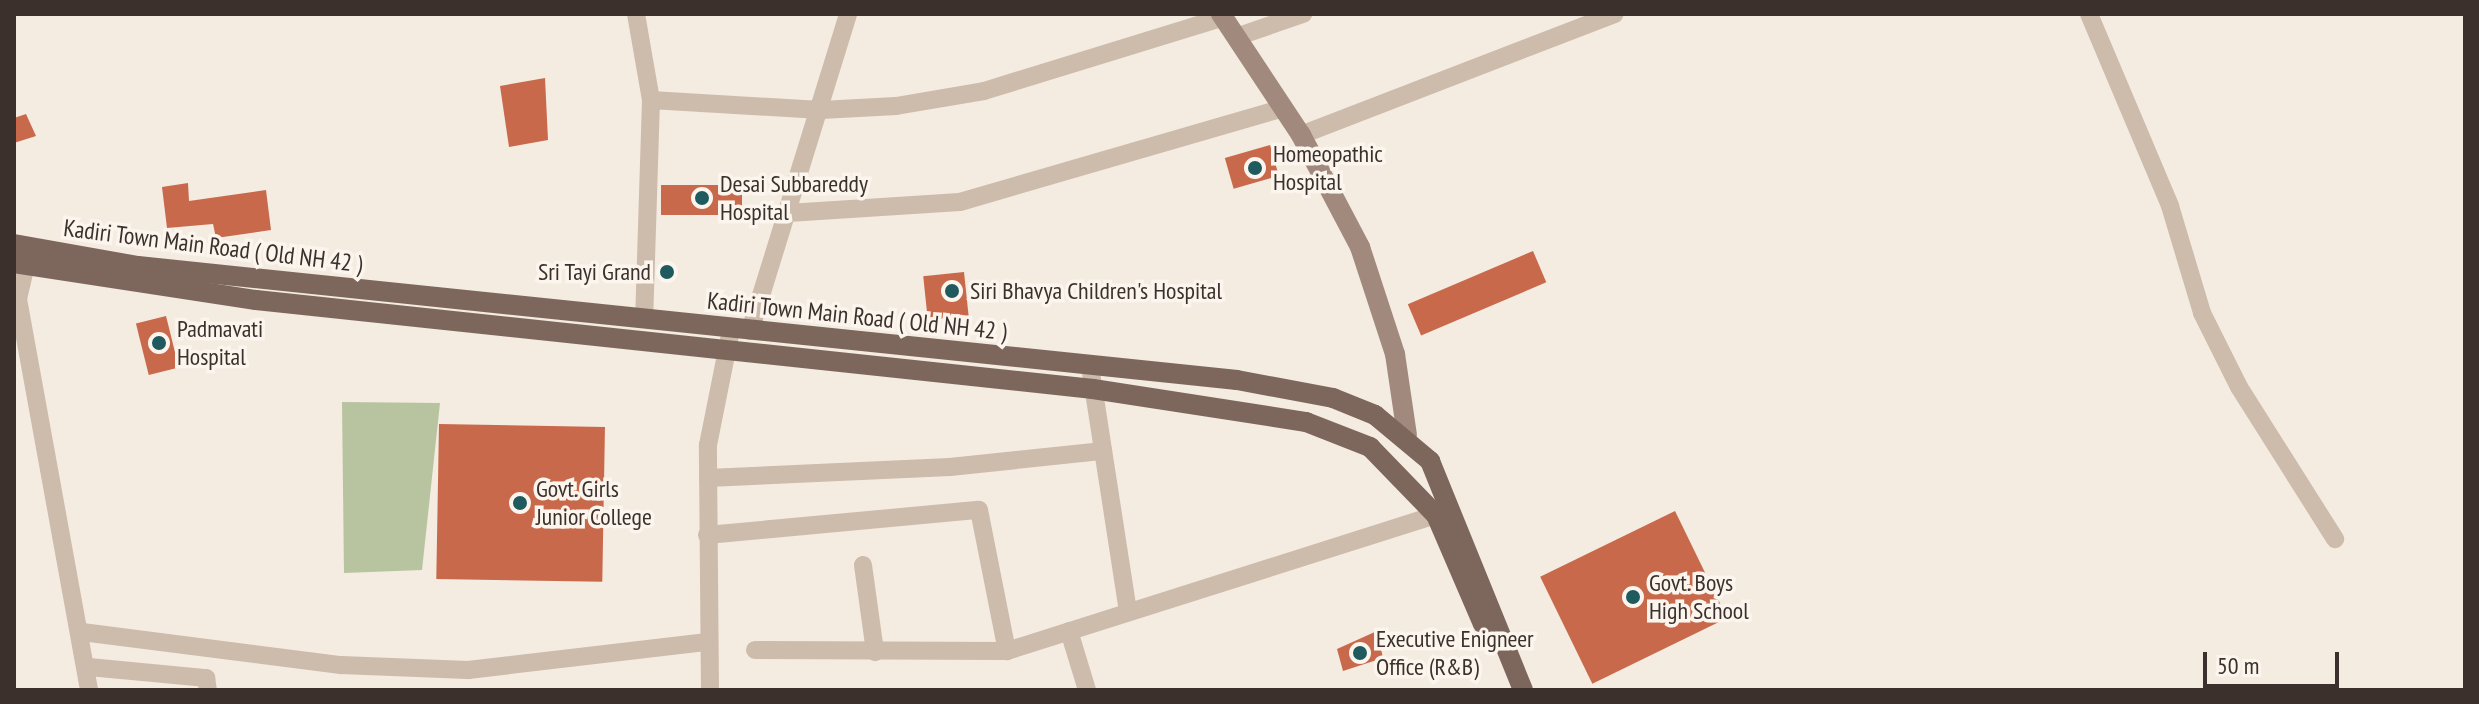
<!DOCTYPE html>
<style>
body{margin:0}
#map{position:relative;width:2479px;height:704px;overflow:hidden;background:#f4ebe1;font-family:"PT Sans Narrow",sans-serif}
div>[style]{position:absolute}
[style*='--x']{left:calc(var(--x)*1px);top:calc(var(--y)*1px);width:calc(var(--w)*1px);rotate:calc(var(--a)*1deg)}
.green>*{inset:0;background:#b8c4a0}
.building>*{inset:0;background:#c8694b;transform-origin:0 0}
.street>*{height:18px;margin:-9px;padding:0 9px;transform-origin:9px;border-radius:9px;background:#cdbbac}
.secondary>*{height:20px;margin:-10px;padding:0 10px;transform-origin:10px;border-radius:10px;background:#a18a7d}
.primary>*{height:20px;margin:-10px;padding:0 10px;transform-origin:10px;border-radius:10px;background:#7d675c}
.dots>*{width:22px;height:22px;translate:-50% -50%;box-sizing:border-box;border:4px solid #fbf5ee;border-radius:50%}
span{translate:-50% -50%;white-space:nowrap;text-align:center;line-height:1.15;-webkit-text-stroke:7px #fbf5ee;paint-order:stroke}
.poi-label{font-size:24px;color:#3b302b}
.left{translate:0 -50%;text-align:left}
.right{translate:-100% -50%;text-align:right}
.street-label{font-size:24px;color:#3b302b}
.frame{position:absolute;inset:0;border:16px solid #3b302b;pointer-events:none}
.scale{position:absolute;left:2203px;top:652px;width:136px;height:36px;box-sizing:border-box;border:4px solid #3b302b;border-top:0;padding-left:10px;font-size:24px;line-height:28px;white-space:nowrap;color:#3b302b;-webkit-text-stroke:6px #fbf5ee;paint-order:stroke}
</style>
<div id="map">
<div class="green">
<div style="clip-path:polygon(342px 402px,440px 403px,422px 570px,344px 573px)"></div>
</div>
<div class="building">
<div style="clip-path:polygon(545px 78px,548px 140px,509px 147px,500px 86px)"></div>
<div style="clip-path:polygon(26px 114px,36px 136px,14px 143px,14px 118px)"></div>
<div style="left:1270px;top:145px;width:32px;height:47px;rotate:74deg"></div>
<div style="clip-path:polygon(188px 183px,189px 201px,266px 190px,271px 230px,216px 238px,213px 224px,167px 228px,162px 187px)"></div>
<div style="left:661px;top:185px;width:81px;height:30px"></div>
<div style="left:1533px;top:251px;width:34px;height:136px;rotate:67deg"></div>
<div style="left:964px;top:272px;width:44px;height:41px;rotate:84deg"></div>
<div style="left:166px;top:316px;width:53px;height:31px;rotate:76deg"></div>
<div style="left:439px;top:424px;width:166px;height:155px;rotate:1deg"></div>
<div style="left:1675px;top:511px;width:119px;height:150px;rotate:64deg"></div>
<div style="clip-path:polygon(1377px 631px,1383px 658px,1343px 671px,1337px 649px)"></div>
</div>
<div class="street">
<div style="--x:636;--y:14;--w:87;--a:80.1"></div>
<div style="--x:651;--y:100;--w:219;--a:91.8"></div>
<div style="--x:2089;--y:14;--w:208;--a:67.1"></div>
<div style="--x:2170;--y:206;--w:112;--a:73.3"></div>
<div style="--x:2202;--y:313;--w:83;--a:63.4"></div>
<div style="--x:2239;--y:387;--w:180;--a:57.7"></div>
<div style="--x:1239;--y:36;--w:68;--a:-19"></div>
<div style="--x:651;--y:100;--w:170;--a:3.4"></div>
<div style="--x:821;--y:110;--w:75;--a:-3.1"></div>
<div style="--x:896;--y:106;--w:89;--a:-9.7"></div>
<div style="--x:984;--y:91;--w:251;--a:-17.1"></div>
<div style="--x:1301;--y:135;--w:336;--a:-21.1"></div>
<div style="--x:788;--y:213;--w:172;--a:-3.7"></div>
<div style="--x:960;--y:202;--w:336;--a:-16.2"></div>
<div style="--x:29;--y:252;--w:48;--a:103.2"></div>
<div style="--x:18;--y:299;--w:397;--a:79.7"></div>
<div style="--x:750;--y:331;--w:332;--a:-72.8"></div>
<div style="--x:1090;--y:366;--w:249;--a:81.2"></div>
<div style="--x:708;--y:478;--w:242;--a:-2.6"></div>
<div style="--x:950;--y:467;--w:154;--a:-6"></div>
<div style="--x:707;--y:535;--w:273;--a:-5.3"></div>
<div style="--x:979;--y:510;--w:144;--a:78.8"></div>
<div style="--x:863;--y:565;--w:88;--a:82.1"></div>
<div style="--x:1069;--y:631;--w:62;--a:73"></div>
<div style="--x:82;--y:632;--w:261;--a:7.3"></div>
<div style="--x:341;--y:665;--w:127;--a:2.3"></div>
<div style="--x:468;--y:670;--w:241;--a:-6.7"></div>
<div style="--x:755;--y:650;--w:252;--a:0.2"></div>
<div style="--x:1007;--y:651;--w:460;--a:-17.6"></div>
<div style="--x:89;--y:667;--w:118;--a:5.4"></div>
<div style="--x:206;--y:678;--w:12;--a:81"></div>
<div style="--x:710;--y:690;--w:245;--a:-90.5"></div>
<div style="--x:708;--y:445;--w:112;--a:-78.7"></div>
</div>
<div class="secondary">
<div style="--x:1221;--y:14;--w:145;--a:56.5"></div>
<div style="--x:1301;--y:135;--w:127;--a:62.2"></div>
<div style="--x:1360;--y:247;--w:113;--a:71.9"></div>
<div style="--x:1395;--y:354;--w:82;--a:81.6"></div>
</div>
<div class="primary">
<div style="--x:14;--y:244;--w:126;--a:10.1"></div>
<div style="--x:138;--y:266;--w:1105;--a:5.92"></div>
<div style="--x:1237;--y:380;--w:98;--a:10.6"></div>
<div style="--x:1333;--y:398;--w:45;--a:22"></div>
<div style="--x:1375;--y:415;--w:72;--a:39.9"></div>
<div style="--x:1430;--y:461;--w:247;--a:67.9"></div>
<div style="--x:14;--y:263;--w:245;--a:8.7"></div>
<div style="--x:256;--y:300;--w:842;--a:6.07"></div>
<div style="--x:1093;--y:389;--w:216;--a:8.8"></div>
<div style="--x:1306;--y:422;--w:69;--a:21.3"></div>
<div style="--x:1370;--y:447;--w:95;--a:45.9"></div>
<div style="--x:1436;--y:515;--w:119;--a:66.7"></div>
</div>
<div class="dots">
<div style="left:1255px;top:168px;background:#1f5a5e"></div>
<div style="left:702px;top:198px;background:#1f5a5e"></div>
<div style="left:667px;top:272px;background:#1f5a5e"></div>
<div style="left:952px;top:291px;background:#1f5a5e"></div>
<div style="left:159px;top:343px;background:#1f5a5e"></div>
<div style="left:520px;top:503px;background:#1f5a5e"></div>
<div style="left:1633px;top:597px;background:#1f5a5e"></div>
<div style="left:1360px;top:653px;background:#1f5a5e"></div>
</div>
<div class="poi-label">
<span class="left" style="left:1273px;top:168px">Homeopathic<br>Hospital</span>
<span class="left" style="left:720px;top:198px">Desai Subbareddy<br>Hospital</span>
<span class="right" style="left:651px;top:272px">Sri Tayi Grand</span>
<span class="left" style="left:970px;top:291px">Siri Bhavya Children's Hospital</span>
<span class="left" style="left:177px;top:343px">Padmavati<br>Hospital</span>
<span class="left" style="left:536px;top:503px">Govt. Girls<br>Junior College</span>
<span class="left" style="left:1649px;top:597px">Govt. Boys<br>High School</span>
<span class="left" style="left:1376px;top:653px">Executive Enigneer<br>Office (R&amp;B)</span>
</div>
<div class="street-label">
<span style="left:213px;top:246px;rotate:7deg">Kadiri Town Main Road ( Old NH 42 )</span>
<span style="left:857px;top:316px;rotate:6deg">Kadiri Town Main Road ( Old NH 42 )</span>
</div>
<div class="frame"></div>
<div class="scale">50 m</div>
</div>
